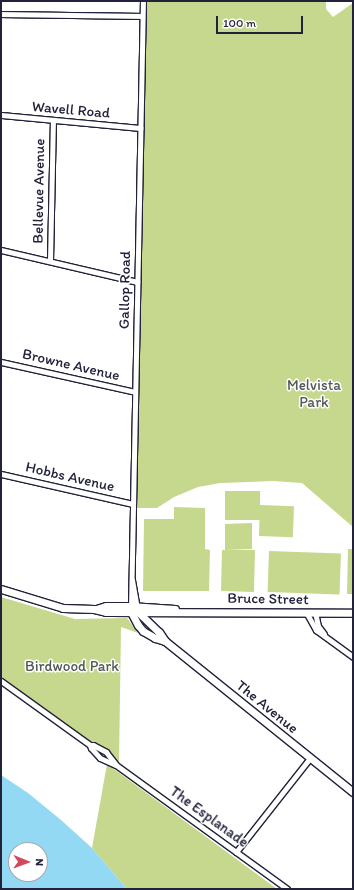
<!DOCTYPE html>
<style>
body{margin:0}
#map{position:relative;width:354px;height:890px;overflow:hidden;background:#fff;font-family:Itim,sans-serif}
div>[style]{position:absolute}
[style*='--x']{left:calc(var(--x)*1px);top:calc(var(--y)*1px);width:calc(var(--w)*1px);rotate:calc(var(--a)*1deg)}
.green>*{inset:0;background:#c6d88d;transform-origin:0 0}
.water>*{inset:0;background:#93d9f4}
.roads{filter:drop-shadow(1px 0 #22223b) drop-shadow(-1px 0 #22223b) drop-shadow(0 1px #22223b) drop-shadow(0 -1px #22223b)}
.street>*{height:5px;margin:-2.5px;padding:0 2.5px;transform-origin:2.5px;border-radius:2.5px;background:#fff}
.secondary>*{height:7px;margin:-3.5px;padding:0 3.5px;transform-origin:3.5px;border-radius:3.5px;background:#fff}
span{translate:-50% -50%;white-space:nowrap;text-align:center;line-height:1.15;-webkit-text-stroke:3px #fff;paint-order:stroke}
.street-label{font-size:15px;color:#22223b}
.park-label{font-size:15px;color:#535954}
.frame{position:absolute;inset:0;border:2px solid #22223b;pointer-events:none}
.north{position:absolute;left:8px;top:842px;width:40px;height:40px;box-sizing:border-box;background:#fff;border:1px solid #a7a7b1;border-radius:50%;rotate:91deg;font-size:11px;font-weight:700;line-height:16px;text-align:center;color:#22223b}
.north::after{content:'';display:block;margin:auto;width:14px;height:18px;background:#d1495b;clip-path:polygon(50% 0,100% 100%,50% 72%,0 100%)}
.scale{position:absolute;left:216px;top:16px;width:87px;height:18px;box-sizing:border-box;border:2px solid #22223b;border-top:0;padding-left:5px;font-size:12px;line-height:14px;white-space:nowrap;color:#22223b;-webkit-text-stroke:3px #fff;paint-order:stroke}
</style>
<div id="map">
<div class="green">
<div style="clip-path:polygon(144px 1px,326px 1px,326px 9px,333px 17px,353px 3px,353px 527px,302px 483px,273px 481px,220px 483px,198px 487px,174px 497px,157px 508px,134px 508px)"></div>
<div style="left:225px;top:491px;width:35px;height:29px"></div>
<div style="left:260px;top:505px;width:34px;height:31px;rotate:2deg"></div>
<div style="clip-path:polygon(174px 507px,205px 508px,205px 549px,210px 550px,209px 591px,143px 591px,144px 519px,174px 519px)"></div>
<div style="clip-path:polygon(252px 523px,252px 549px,226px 550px,255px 550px,254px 592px,221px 591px,222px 550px,225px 550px,225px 524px)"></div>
<div style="clip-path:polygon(348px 549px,353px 549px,353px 594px,347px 594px)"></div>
<div style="left:269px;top:551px;width:72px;height:41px;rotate:2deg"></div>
<div style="clip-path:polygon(1px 597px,75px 619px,127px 618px,138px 633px,121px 627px,119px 762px,1px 678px)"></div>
<div style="clip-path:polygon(107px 764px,277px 889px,127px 889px,92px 848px)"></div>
</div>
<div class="water">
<div style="clip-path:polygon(evenodd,1px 775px,28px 793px,61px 820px,92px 848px,127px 889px,1px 889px,1px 775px,16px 850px,40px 850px,40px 874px,16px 874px,16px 850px)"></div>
</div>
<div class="roads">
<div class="street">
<div style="--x:1;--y:14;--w:141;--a:0.8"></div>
<div style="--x:1;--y:115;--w:140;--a:5.3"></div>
<div style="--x:1;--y:250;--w:140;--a:13.2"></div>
<div style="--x:50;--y:261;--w:140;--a:-88.8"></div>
<div style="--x:1;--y:362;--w:137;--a:12.6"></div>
<div style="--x:1;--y:474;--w:135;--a:12.8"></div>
<div style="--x:132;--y:580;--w:29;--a:80"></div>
<div style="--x:131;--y:608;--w:607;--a:-88.87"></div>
<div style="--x:306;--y:612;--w:21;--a:61"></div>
<div style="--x:316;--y:630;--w:46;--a:36.1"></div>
<div style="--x:315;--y:612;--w:14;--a:78"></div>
<div style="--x:318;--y:626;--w:10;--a:53"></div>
<div style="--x:1;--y:681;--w:110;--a:35.7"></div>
<div style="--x:90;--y:745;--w:3;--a:0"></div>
<div style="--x:93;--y:745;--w:15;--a:28"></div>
<div style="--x:106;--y:752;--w:16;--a:52"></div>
<div style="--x:90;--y:745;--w:3;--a:72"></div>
<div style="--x:91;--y:748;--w:13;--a:48"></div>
<div style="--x:100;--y:758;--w:17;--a:24"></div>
<div style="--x:116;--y:765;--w:211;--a:35.9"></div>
<div style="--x:236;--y:852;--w:120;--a:-51.8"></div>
</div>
<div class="secondary">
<div style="--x:1;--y:589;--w:65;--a:17"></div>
<div style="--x:63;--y:608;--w:31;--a:2"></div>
<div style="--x:94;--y:609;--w:12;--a:14"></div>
<div style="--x:106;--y:612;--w:247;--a:0.2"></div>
<div style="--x:96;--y:609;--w:10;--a:-17"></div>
<div style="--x:106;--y:606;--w:24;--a:0"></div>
<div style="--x:130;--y:606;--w:45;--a:3.8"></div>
<div style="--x:131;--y:612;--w:15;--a:62"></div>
<div style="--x:138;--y:625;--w:8;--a:50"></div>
<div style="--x:143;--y:631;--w:14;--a:30"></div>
<div style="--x:155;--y:638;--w:10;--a:17"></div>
<div style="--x:138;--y:612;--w:29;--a:44"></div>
<div style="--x:159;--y:632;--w:11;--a:56"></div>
<div style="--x:165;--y:641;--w:241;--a:38.8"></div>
</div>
</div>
<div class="street-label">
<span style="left:71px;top:110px;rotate:5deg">Wavell Road</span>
<span style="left:39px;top:191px;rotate:-89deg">Bellevue Avenue</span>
<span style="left:125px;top:290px;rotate:-89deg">Gallop Road</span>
<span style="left:71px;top:365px;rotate:13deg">Browne Avenue</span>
<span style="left:70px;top:477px;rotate:13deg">Hobbs Avenue</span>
<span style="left:268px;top:599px;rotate:1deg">Bruce Street</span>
<span style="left:267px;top:707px;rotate:39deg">The Avenue</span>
<span style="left:209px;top:817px;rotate:36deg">The Esplanade</span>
</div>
<div class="park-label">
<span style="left:314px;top:394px">Melvista<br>Park</span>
<span style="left:72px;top:667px">Birdwood Park</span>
</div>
<div class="frame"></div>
<div class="north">N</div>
<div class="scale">100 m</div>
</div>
